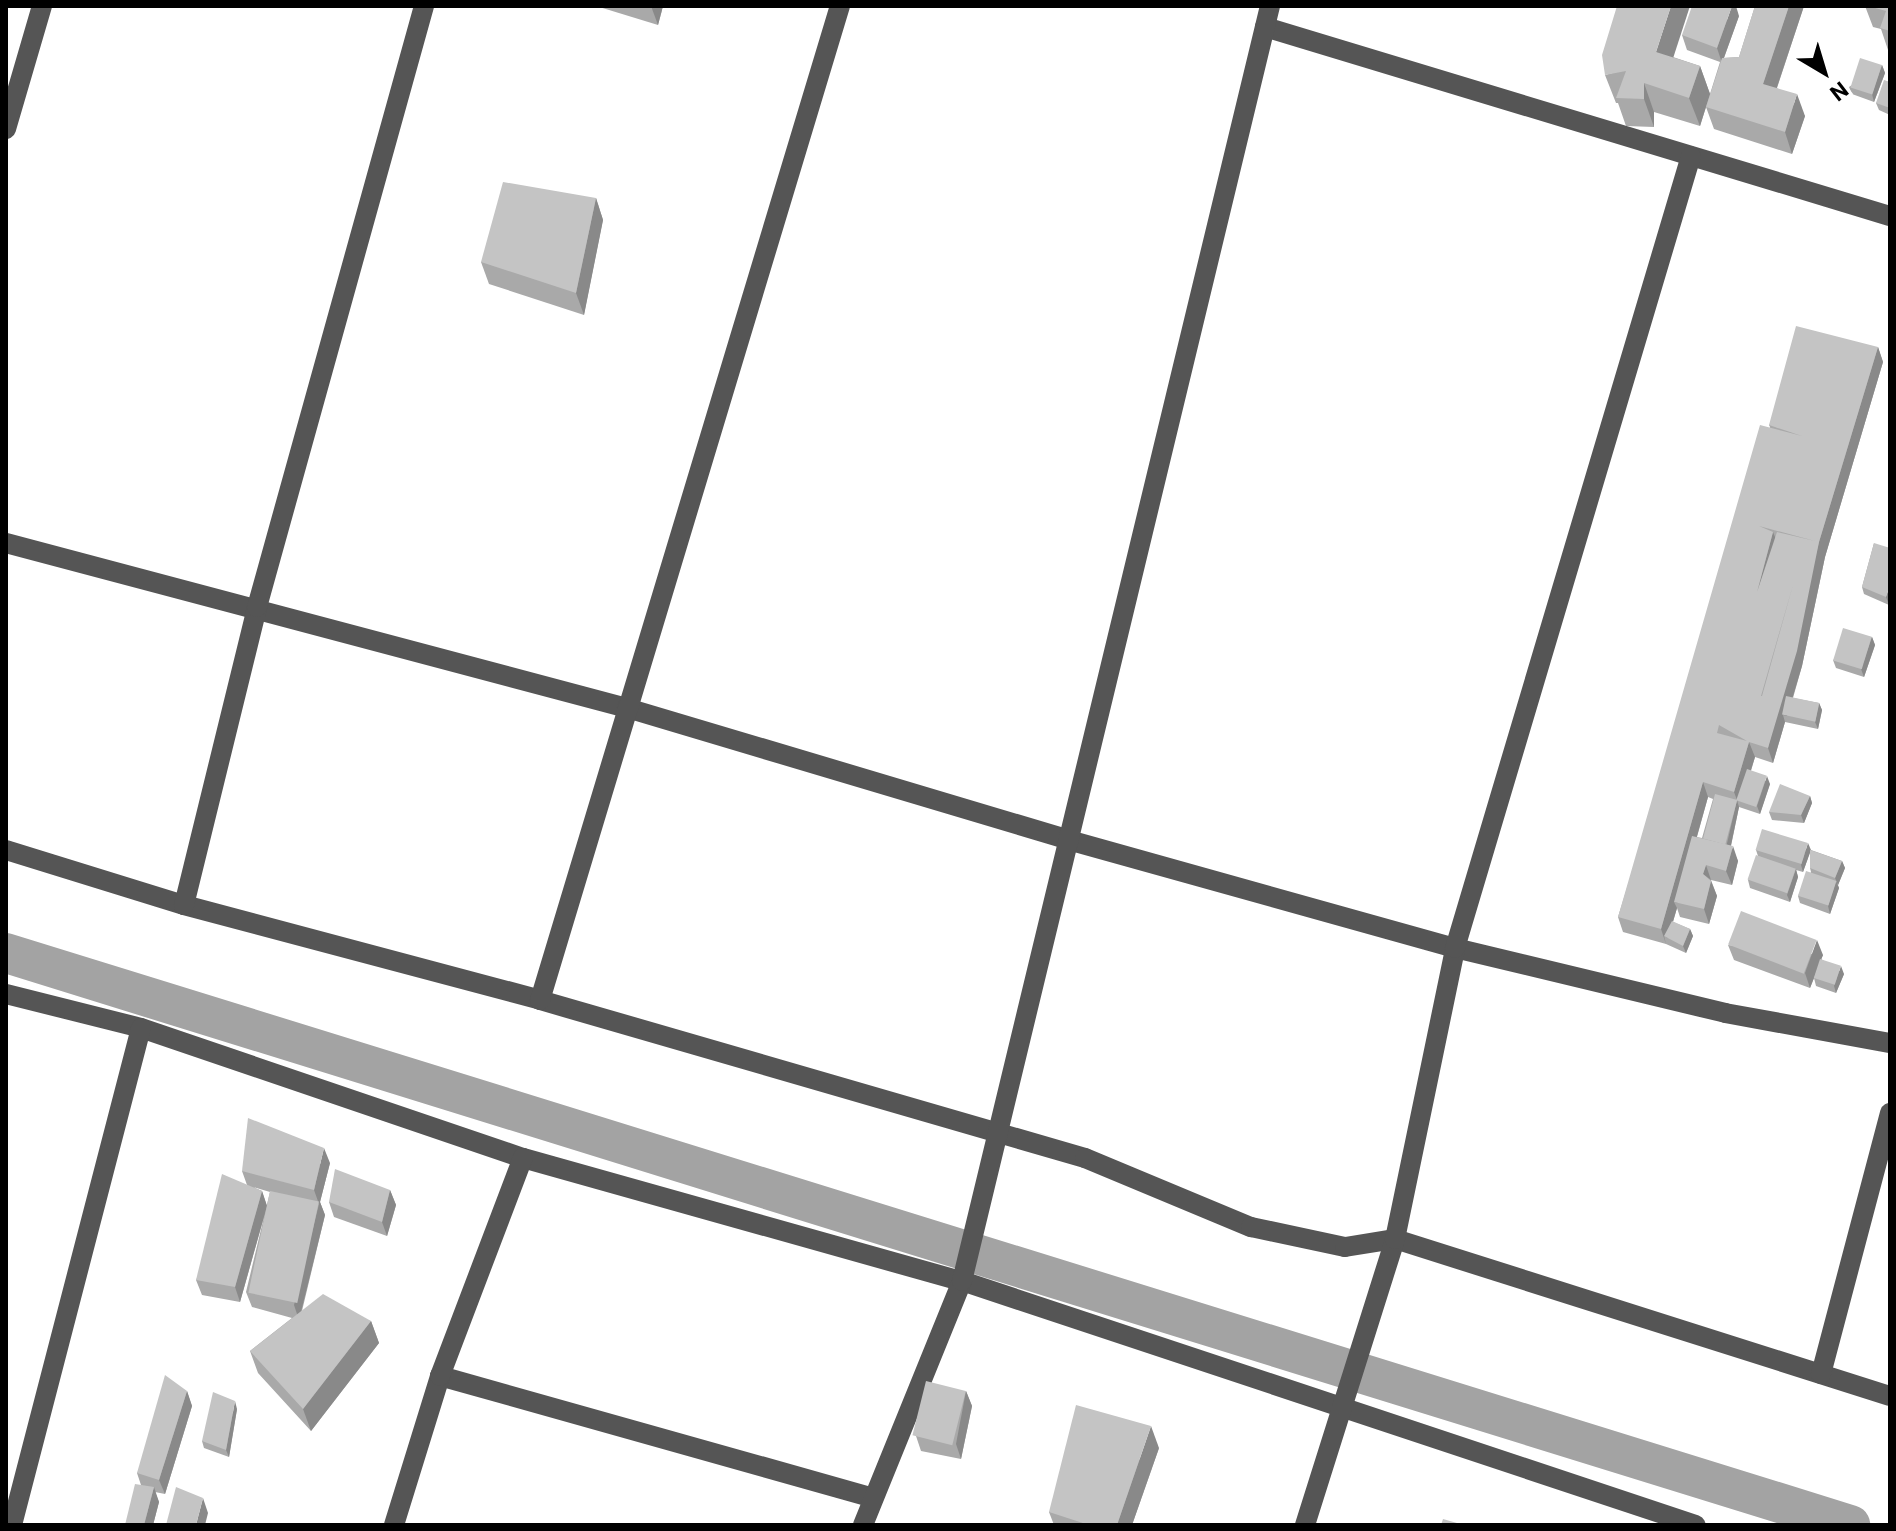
<!DOCTYPE html>
<style>
body{margin:0}
#map{position:relative;width:1896px;height:1531px;overflow:hidden;background:#fff;font-family:Roboto,sans-serif}
div>[style]{position:absolute}
[style*='--x']{left:calc(var(--x)*1px);top:calc(var(--y)*1px);width:calc(var(--w)*1px);rotate:calc(var(--a)*1deg)}
.canal>*{height:40px;margin:-20px;padding:0 20px;transform-origin:20px;border-radius:20px;background:#a3a3a3}
.minor>*{height:20px;margin:-10px;padding:0 10px;transform-origin:10px;border-radius:10px;background:#555}
.wall>*{inset:0;background:#a9a9a9}
.shaded-wall>*{inset:0;background:#898989}
.building>*{inset:0;background:#c4c4c4;transform-origin:0 0}
span{translate:-50% -50%;white-space:nowrap;text-align:center;line-height:1.15;-webkit-text-stroke:7px #fff;paint-order:stroke}
.frame{position:absolute;inset:0;border:8px solid #000;pointer-events:none}
.north{position:absolute;left:1784px;top:32px;width:80px;height:80px;-webkit-text-stroke:6px #fff;paint-order:stroke;rotate:142deg;font-size:22px;font-weight:700;line-height:32px;text-align:center;color:#000}
.north::after{content:'';display:block;margin:auto;width:28px;height:36px;background:#000;clip-path:polygon(50% 0,100% 100%,50% 72%,0 100%)}
</style>
<div id="map">
<div class="canal">
<div style="--x:6;--y:953;--w:1931;--a:17.23"></div>
</div>
<div class="minor">
<div style="--x:1265;--y:27;--w:653;--a:16.83"></div>
<div style="--x:6;--y:129;--w:128;--a:-73.7"></div>
<div style="--x:6;--y:543;--w:643;--a:14.88"></div>
<div style="--x:627;--y:708;--w:464;--a:16.6"></div>
<div style="--x:1072;--y:841;--w:398;--a:15.6"></div>
<div style="--x:1455;--y:948;--w:278;--a:13.5"></div>
<div style="--x:1725;--y:1013;--w:168;--a:10.3"></div>
<div style="--x:6;--y:850;--w:186;--a:17.2"></div>
<div style="--x:184;--y:905;--w:368;--a:14.9"></div>
<div style="--x:540;--y:1000;--w:567;--a:16.17"></div>
<div style="--x:1085;--y:1158;--w:180;--a:22.6"></div>
<div style="--x:1251;--y:1227;--w:96;--a:12"></div>
<div style="--x:1345;--y:1247;--w:51;--a:-9.1"></div>
<div style="--x:1395;--y:1239;--w:519;--a:17.6"></div>
<div style="--x:184;--y:905;--w:307;--a:-76.2"></div>
<div style="--x:257;--y:607;--w:624;--a:-74.47"></div>
<div style="--x:6;--y:994;--w:139;--a:14.1"></div>
<div style="--x:141;--y:1028;--w:404;--a:18.8"></div>
<div style="--x:523;--y:1158;--w:456;--a:15.7"></div>
<div style="--x:962;--y:1281;--w:773;--a:18.39"></div>
<div style="--x:540;--y:1000;--w:1038;--a:-73.21"></div>
<div style="--x:1821;--y:1374;--w:270;--a:-75.2"></div>
<div style="--x:440;--y:1376;--w:450;--a:15.7"></div>
<div style="--x:12;--y:1525;--w:513;--a:-75.45"></div>
<div style="--x:394;--y:1525;--w:156;--a:-72.8"></div>
<div style="--x:440;--y:1376;--w:233;--a:-69.2"></div>
<div style="--x:863;--y:1525;--w:263;--a:-67.9"></div>
<div style="--x:962;--y:1281;--w:1312;--a:-76.42"></div>
<div style="--x:1305;--y:1525;--w:300;--a:-72.5"></div>
<div style="--x:1395;--y:1239;--w:297;--a:-78.3"></div>
<div style="--x:1455;--y:948;--w:826;--a:-73.41"></div>
</div>
<div class="wall">
<div style="clip-path:polygon(596px 6px,663px 6px,658px 25px)"></div>
<div style="clip-path:polygon(1755px 6px,1804px 6px,1777px 88px,1805px 116px,1792px 154px,1714px 129px,1706px 107px,1700px 126px,1654px 112px,1654px 127px,1626px 126px,1618px 103px,1616px 103px,1605px 75px,1673px 57px,1700px 66px,1710px 94px,1720px 62px,1687px 50px,1682px 35px,1739px 16px,1724px 58px,1739px 57px)"></div>
<div style="clip-path:polygon(1865px 6px,1890px 6px,1890px 51px,1888px 50px,1881px 29px,1873px 27px)"></div>
<div style="clip-path:polygon(1882px 65px,1885px 73px,1874px 102px,1852px 94px,1849px 87px)"></div>
<div style="clip-path:polygon(1890px 82px,1890px 115px,1879px 110px,1876px 103px)"></div>
<div style="clip-path:polygon(596px 198px,603px 220px,584px 315px,489px 284px,481px 262px)"></div>
<div style="clip-path:polygon(evenodd,1878px 347px,1883px 362px,1825px 557px,1802px 666px,1793px 698px,1819px 703px,1822px 710px,1818px 729px,1785px 722px,1773px 763px,1755px 757px,1751px 771px,1770px 784px,1760px 814px,1739px 807px,1731px 846px,1738px 861px,1732px 885px,1711px 880px,1717px 896px,1709px 924px,1680px 917px,1677px 908px,1673px 922px,1690px 929px,1693px 936px,1686px 953px,1666px 944px,1623px 932px,1618px 917px,1770px 427px,1769px 425px,1878px 347px,1708px 797px,1713px 799px,1702px 838px,1697px 837px,1708px 797px)"></div>
<div style="clip-path:polygon(1874px 543px,1889px 605px,1864px 594px,1862px 587px)"></div>
<div style="clip-path:polygon(1872px 637px,1875px 645px,1864px 677px,1836px 668px,1833px 660px)"></div>
<div style="clip-path:polygon(1810px 796px,1812px 803px,1804px 823px,1772px 820px,1769px 812px)"></div>
<div style="clip-path:polygon(1756px 850px,1811px 850px,1842px 861px,1845px 868px,1838px 885px,1839px 888px,1830px 914px,1800px 903px,1798px 896px,1811px 872px,1810px 868px,1810px 852px,1803px 872px,1796px 870px,1798px 877px,1790px 902px,1750px 888px,1748px 880px,1758px 856px)"></div>
<div style="clip-path:polygon(1728px 945px,1823px 955px,1821px 959px,1844px 974px,1836px 993px,1816px 986px,1814px 978px,1810px 988px,1734px 960px)"></div>
<div style="clip-path:polygon(330px 1163px,320px 1202px,325px 1215px,302px 1311px,371px 1321px,379px 1343px,311px 1431px,258px 1373px,250px 1351px,292px 1318px,252px 1307px,246px 1292px,270px 1192px,253px 1187px,262px 1191px,267px 1206px,240px 1302px,202px 1295px,196px 1280px,247px 1185px,242px 1171px)"></div>
<div style="clip-path:polygon(390px 1190px,396px 1205px,387px 1236px,334px 1217px,329px 1202px)"></div>
<div style="clip-path:polygon(187px 1391px,192px 1406px,165px 1494px,155px 1492px,159px 1502px,153px 1525px,125px 1525px,141px 1485px,137px 1473px)"></div>
<div style="clip-path:polygon(966px 1391px,972px 1406px,961px 1459px,921px 1451px,916px 1436px)"></div>
<div style="clip-path:polygon(237px 1409px,229px 1457px,204px 1448px,202px 1441px)"></div>
<div style="clip-path:polygon(1159px 1448px,1132px 1525px,1054px 1525px,1049px 1512px)"></div>
</div>
<div class="shaded-wall">
<div style="clip-path:polygon(651px 6px,663px 6px,658px 25px)"></div>
<div style="clip-path:polygon(1671px 6px,1690px 6px,1666px 80px,1656px 52px)"></div>
<div style="clip-path:polygon(1732px 6px,1736px 6px,1739px 16px,1722px 63px,1717px 48px)"></div>
<div style="clip-path:polygon(1789px 6px,1804px 6px,1771px 105px,1763px 84px)"></div>
<div style="clip-path:polygon(1882px 65px,1885px 73px,1874px 102px,1872px 94px)"></div>
<div style="clip-path:polygon(1700px 66px,1710px 94px,1700px 126px,1689px 98px)"></div>
<div style="clip-path:polygon(1644px 83px,1654px 112px,1654px 127px,1644px 99px)"></div>
<div style="clip-path:polygon(1797px 94px,1805px 116px,1792px 154px,1785px 132px)"></div>
<div style="clip-path:polygon(596px 198px,603px 220px,584px 315px,576px 293px)"></div>
<div style="clip-path:polygon(1878px 347px,1883px 362px,1825px 557px,1802px 666px,1787px 716px,1783px 715px,1785px 722px,1773px 763px,1768px 748px,1819px 542px)"></div>
<div style="clip-path:polygon(1773px 532px,1779px 547px,1757px 592px)"></div>
<div style="clip-path:polygon(1890px 584px,1890px 601px,1889px 605px,1886px 597px)"></div>
<div style="clip-path:polygon(1872px 637px,1875px 645px,1864px 677px,1861px 669px)"></div>
<div style="clip-path:polygon(1819px 703px,1822px 710px,1818px 729px,1815px 722px)"></div>
<div style="clip-path:polygon(1749px 742px,1755px 757px,1741px 801px,1737px 800px,1734px 792px)"></div>
<div style="clip-path:polygon(1767px 776px,1770px 784px,1760px 814px,1757px 806px)"></div>
<div style="clip-path:polygon(1703px 782px,1708px 797px,1678px 903px,1674px 902px,1677px 908px,1668px 938px,1664px 936px,1666px 944px,1661px 929px)"></div>
<div style="clip-path:polygon(1810px 796px,1812px 803px,1804px 823px,1801px 815px)"></div>
<div style="clip-path:polygon(1737px 800px,1739px 807px,1728px 859px,1725px 852px)"></div>
<div style="clip-path:polygon(1808px 843px,1811px 850px,1803px 872px,1801px 865px)"></div>
<div style="clip-path:polygon(1733px 846px,1738px 861px,1732px 885px,1726px 871px)"></div>
<div style="clip-path:polygon(1842px 861px,1845px 868px,1838px 885px,1835px 878px)"></div>
<div style="clip-path:polygon(1706px 865px,1711px 880px,1703px 874px)"></div>
<div style="clip-path:polygon(1796px 869px,1798px 877px,1790px 902px,1787px 895px)"></div>
<div style="clip-path:polygon(1711px 881px,1717px 896px,1709px 924px,1704px 909px)"></div>
<div style="clip-path:polygon(1836px 881px,1839px 888px,1830px 914px,1828px 906px)"></div>
<div style="clip-path:polygon(1690px 929px,1693px 936px,1686px 953px,1683px 946px)"></div>
<div style="clip-path:polygon(1817px 940px,1823px 955px,1810px 988px,1805px 973px)"></div>
<div style="clip-path:polygon(1841px 966px,1844px 974px,1836px 993px,1834px 986px)"></div>
<div style="clip-path:polygon(324px 1148px,330px 1163px,320px 1202px,325px 1215px,299px 1320px,294px 1305px,319px 1204px,314px 1190px)"></div>
<div style="clip-path:polygon(390px 1190px,396px 1205px,387px 1236px,382px 1222px)"></div>
<div style="clip-path:polygon(262px 1191px,267px 1206px,240px 1302px,235px 1287px)"></div>
<div style="clip-path:polygon(371px 1321px,379px 1343px,311px 1431px,303px 1409px)"></div>
<div style="clip-path:polygon(187px 1391px,192px 1406px,165px 1494px,159px 1480px)"></div>
<div style="clip-path:polygon(966px 1391px,972px 1406px,961px 1459px,956px 1444px)"></div>
<div style="clip-path:polygon(235px 1401px,237px 1409px,229px 1457px,226px 1450px)"></div>
<div style="clip-path:polygon(1151px 1426px,1159px 1448px,1132px 1525px,1117px 1525px)"></div>
<div style="clip-path:polygon(154px 1487px,159px 1502px,153px 1525px,144px 1525px)"></div>
<div style="clip-path:polygon(203px 1498px,208px 1513px,205px 1525px,196px 1525px)"></div>
</div>
<div class="building">
<div style="clip-path:polygon(1617px 6px,1671px 6px,1656px 52px,1700px 66px,1689px 98px,1644px 83px,1644px 99px,1616px 98px,1626px 71px,1605px 75px,1602px 55px)"></div>
<div style="clip-path:polygon(1692px 6px,1732px 6px,1717px 48px,1682px 35px)"></div>
<div style="clip-path:polygon(1755px 6px,1789px 6px,1763px 84px,1797px 94px,1785px 132px,1706px 107px,1722px 58px,1739px 57px)"></div>
<div style="clip-path:polygon(1868px 6px,1890px 6px,1890px 31px,1880px 28px,1886px 11px)"></div>
<div style="left:1860px;top:58px;width:23px;height:31px;rotate:18deg"></div>
<div style="clip-path:polygon(1884px 80px,1890px 82px,1890px 108px,1876px 103px)"></div>
<div style="clip-path:polygon(503px 182px,596px 198px,576px 293px,481px 262px)"></div>
<div style="clip-path:polygon(evenodd,1796px 326px,1878px 347px,1819px 542px,1797px 651px,1768px 748px,1749px 742px,1734px 792px,1703px 782px,1661px 929px,1618px 917px,1760px 425px,1802px 436px,1769px 425px,1796px 326px,1759px 526px,1815px 541px,1777px 532px,1757px 592px,1773px 532px,1759px 526px,1796px 326px,1793px 585px,1762px 696px,1761px 696px,1793px 585px,1796px 326px,1719px 725px,1747px 741px,1717px 733px,1719px 725px)"></div>
<div style="clip-path:polygon(1874px 543px,1890px 548px,1890px 584px,1886px 597px,1862px 587px)"></div>
<div style="left:1843px;top:628px;width:30px;height:34px;rotate:17deg"></div>
<div style="left:1786px;top:696px;width:34px;height:19px;rotate:12deg"></div>
<div style="left:1747px;top:769px;width:21px;height:33px;rotate:19deg"></div>
<div style="clip-path:polygon(1780px 784px,1810px 796px,1801px 815px,1769px 812px)"></div>
<div style="left:1715px;top:794px;width:23px;height:46px;rotate:15deg"></div>
<div style="left:1762px;top:829px;width:48px;height:22px;rotate:17deg"></div>
<div style="clip-path:polygon(1692px 836px,1733px 846px,1726px 871px,1706px 865px,1703px 874px,1711px 881px,1704px 909px,1674px 902px)"></div>
<div style="clip-path:polygon(1810px 850px,1842px 861px,1835px 878px,1810px 868px)"></div>
<div style="left:1756px;top:855px;width:42px;height:26px;rotate:19deg"></div>
<div style="left:1806px;top:871px;width:32px;height:26px;rotate:18deg"></div>
<div style="left:1741px;top:911px;width:81px;height:36px;rotate:21deg"></div>
<div style="clip-path:polygon(1672px 921px,1690px 929px,1683px 946px,1664px 936px)"></div>
<div style="left:1820px;top:959px;width:22px;height:20px;rotate:18deg"></div>
<div style="clip-path:polygon(248px 1118px,324px 1148px,314px 1190px,242px 1171px)"></div>
<div style="clip-path:polygon(335px 1169px,390px 1190px,382px 1222px,329px 1202px)"></div>
<div style="clip-path:polygon(222px 1174px,262px 1191px,235px 1287px,196px 1280px)"></div>
<div style="left:270px;top:1191px;width:50px;height:104px;rotate:12deg"></div>
<div style="clip-path:polygon(323px 1294px,371px 1321px,303px 1409px,250px 1351px)"></div>
<div style="clip-path:polygon(165px 1375px,187px 1391px,159px 1480px,137px 1473px)"></div>
<div style="left:926px;top:1381px;width:41px;height:56px;rotate:14deg"></div>
<div style="clip-path:polygon(213px 1392px,235px 1401px,226px 1450px,202px 1441px)"></div>
<div style="clip-path:polygon(1076px 1405px,1151px 1426px,1117px 1525px,1089px 1525px,1049px 1512px)"></div>
<div style="clip-path:polygon(135px 1484px,154px 1487px,144px 1525px,125px 1525px)"></div>
<div style="clip-path:polygon(176px 1487px,203px 1498px,196px 1525px,166px 1525px)"></div>
<div style="clip-path:polygon(1443px 1519px,1464px 1525px,1441px 1525px)"></div>
</div>
<div class="frame"></div>
<div class="north">N</div>
</div>
